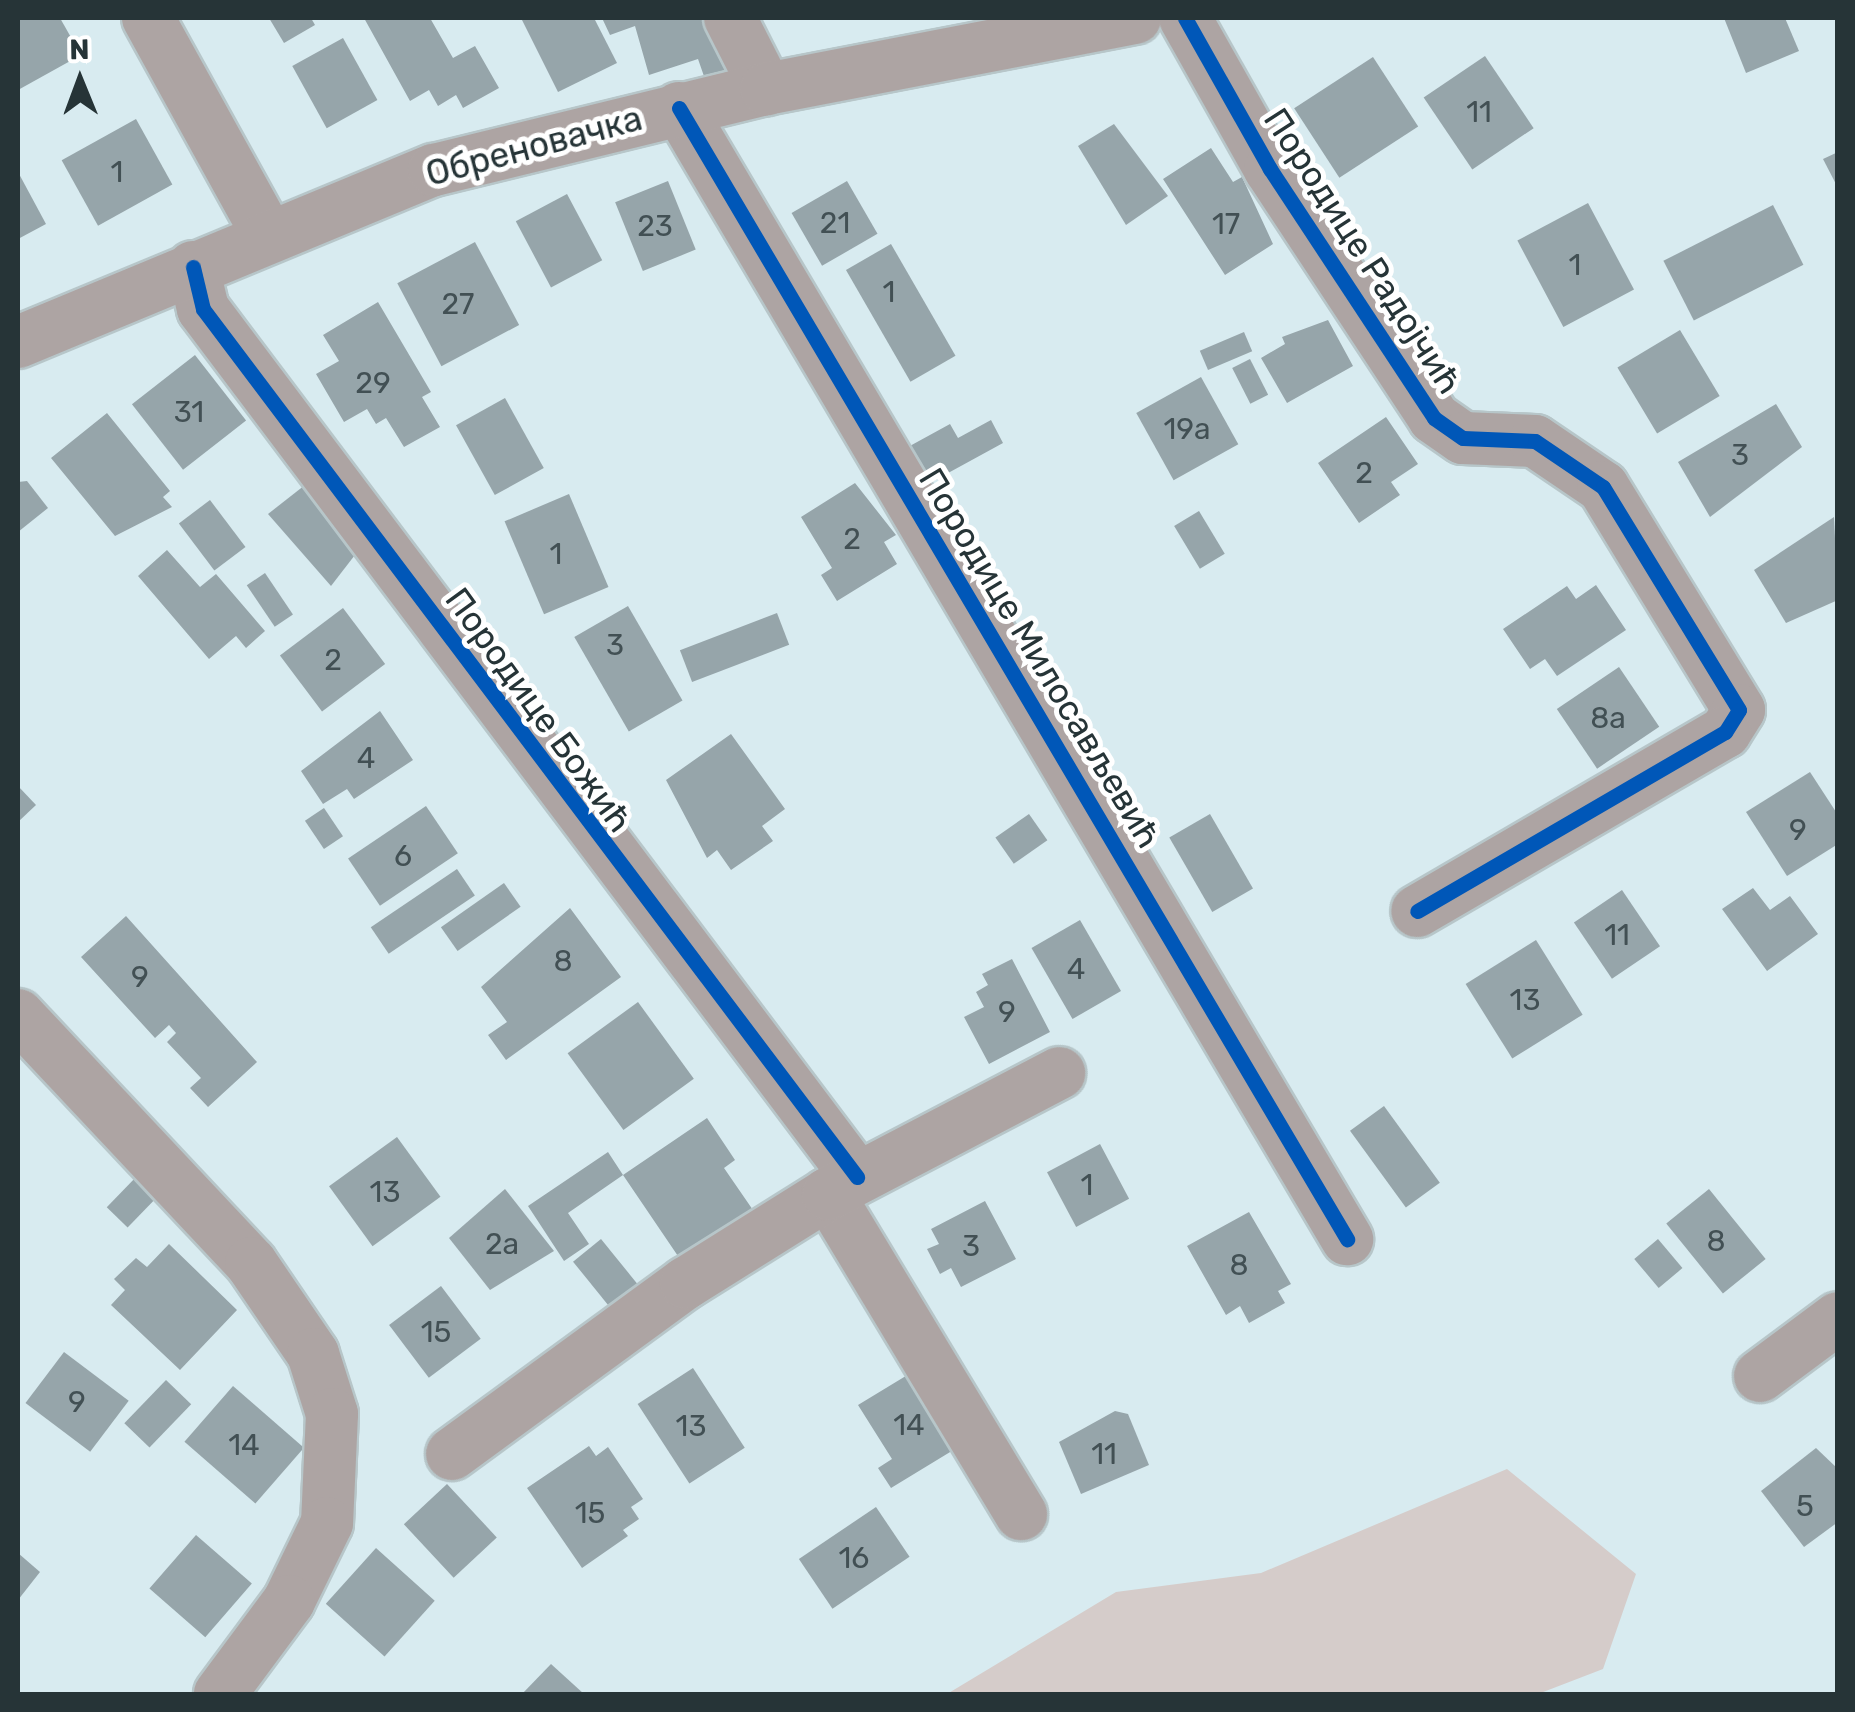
<!DOCTYPE html>
<meta charset="utf-8">
<style>
body{margin:0}
#map{position:relative;width:1855px;height:1712px;overflow:hidden;background:#d8ebf0;font-family:Rubik,sans-serif}
div>[style]{position:absolute}
[style*='--x']{left:calc(var(--x)*1px);top:calc(var(--y)*1px);width:calc(var(--w)*1px);rotate:calc(var(--a)*1deg)}
.green>*{inset:0;background:#d5ccca}
.building>*{inset:0;background:#96a5aa;transform-origin:0 0}
.roads{filter:drop-shadow(2px 0 #b7c6c9) drop-shadow(-2px 0 #b7c6c9) drop-shadow(0 2px #b7c6c9) drop-shadow(0 -2px #b7c6c9)}
.minor>*{height:52px;margin:-26px;padding:0 26px;transform-origin:26px;border-radius:26px;background:#ada4a3}
.cycleway>*{height:15px;margin:-7.5px;padding:0 7.5px;transform-origin:7.5px;border-radius:7.5px;background:#0057b8}
span{translate:-50% -50%;white-space:nowrap;text-align:center;line-height:1.15;-webkit-text-stroke:10px #fff;paint-order:stroke}
.number-label{font-size:30px;color:#425054}
.number-label span{-webkit-text-stroke-width:0}
.street-label{font-size:35px;color:#263437}
.frame{position:absolute;inset:0;border:20px solid #263437;pointer-events:none}
.north{position:absolute;left:30px;top:30px;width:100px;height:100px;-webkit-text-stroke:8px #fff;paint-order:stroke;rotate:359deg;font-size:28px;font-weight:700;line-height:40px;text-align:center;color:#263437}
.north::after{content:'';display:block;margin:auto;width:35px;height:45px;background:#263437;clip-path:polygon(50% 0,100% 100%,50% 72%,0 100%)}
</style>
<div id="map">
<div class="green">
<div style="clip-path:polygon(1507px 1469px,1636px 1574px,1603px 1669px,1538px 1694px,947px 1694px,1116px 1592px,1261px 1573px)"></div>
</div>
<div class="building">
<div style="clip-path:polygon(18px 18px,60px 18px,81px 55px,18px 90px)"></div>
<div style="clip-path:polygon(269px 18px,311px 18px,315px 25px,284px 43px)"></div>
<div style="clip-path:polygon(364px 18px,430px 18px,453px 58px,475px 46px,499px 88px,463px 108px,456px 95px,438px 106px,429px 90px,410px 101px)"></div>
<div style="clip-path:polygon(521px 18px,594px 18px,617px 63px,558px 92px)"></div>
<div style="clip-path:polygon(602px 18px,703px 18px,710px 39px,722px 36px,734px 74px,706px 82px,698px 59px,649px 75px,635px 26px,610px 35px)"></div>
<div style="clip-path:polygon(1724px 18px,1785px 18px,1799px 51px,1746px 73px)"></div>
<div style="left:343px;top:38px;width:71px;height:58px;rotate:61deg"></div>
<div style="left:1485px;top:56px;width:87px;height:74px;rotate:56deg"></div>
<div style="left:1373px;top:57px;width:83px;height:94px;rotate:57deg"></div>
<div style="left:136px;top:119px;width:75px;height:85px;rotate:61deg"></div>
<div style="clip-path:polygon(1114px 124px,1168px 196px,1126px 225px,1078px 146px)"></div>
<div style="clip-path:polygon(1211px 148px,1233px 182px,1242px 177px,1273px 244px,1225px 275px,1163px 179px)"></div>
<div style="clip-path:polygon(1838px 152px,1838px 188px,1823px 159px)"></div>
<div style="clip-path:polygon(18px 172px,46px 224px,18px 239px)"></div>
<div style="left:668px;top:181px;width:74px;height:57px;rotate:68deg"></div>
<div style="left:847px;top:181px;width:61px;height:64px;rotate:60deg"></div>
<div style="left:567px;top:194px;width:75px;height:58px;rotate:62deg"></div>
<div style="left:1588px;top:203px;width:98px;height:80px;rotate:62deg"></div>
<div style="left:1773px;top:205px;width:67px;height:123px;rotate:63deg"></div>
<div style="left:475px;top:242px;width:94px;height:88px;rotate:62deg"></div>
<div style="left:891px;top:244px;width:129px;height:52px;rotate:60deg"></div>
<div style="clip-path:polygon(378px 302px,431px 392px,422px 397px,440px 427px,404px 447px,386px 418px,376px 424px,367px 409px,344px 422px,316px 374px,339px 361px,323px 335px)"></div>
<div style="clip-path:polygon(1328px 320px,1353px 366px,1287px 403px,1261px 358px,1285px 344px,1282px 337px)"></div>
<div style="left:1680px;top:330px;width:77px;height:73px;rotate:59deg"></div>
<div style="left:1244px;top:332px;width:21px;height:48px;rotate:67deg"></div>
<div style="left:195px;top:355px;width:83px;height:80px;rotate:52deg"></div>
<div style="left:1250px;top:359px;width:40px;height:20px;rotate:63deg"></div>
<div style="left:1201px;top:377px;width:77px;height:74px;rotate:61deg"></div>
<div style="left:505px;top:398px;width:80px;height:56px;rotate:61deg"></div>
<div style="clip-path:polygon(1776px 404px,1802px 447px,1710px 517px,1678px 462px)"></div>
<div style="clip-path:polygon(107px 413px,170px 491px,163px 497px,172px 507px,115px 536px,51px 458px)"></div>
<div style="clip-path:polygon(1386px 417px,1418px 464px,1391px 482px,1400px 495px,1359px 523px,1318px 463px)"></div>
<div style="clip-path:polygon(991px 420px,1003px 443px,928px 484px,908px 447px,950px 424px,958px 438px)"></div>
<div style="clip-path:polygon(27px 481px,48px 508px,18px 532px,18px 482px)"></div>
<div style="clip-path:polygon(855px 483px,896px 535px,884px 542px,897px 564px,837px 601px,821px 575px,832px 568px,801px 517px)"></div>
<div style="clip-path:polygon(305px 485px,358px 551px,331px 586px,268px 514px)"></div>
<div style="left:569px;top:494px;width:101px;height:70px;rotate:67deg"></div>
<div style="left:210px;top:500px;width:59px;height:39px;rotate:53deg"></div>
<div style="left:1199px;top:511px;width:50px;height:29px;rotate:59deg"></div>
<div style="clip-path:polygon(1834px 517px,1838px 600px,1786px 623px,1754px 570px)"></div>
<div style="clip-path:polygon(167px 550px,200px 587px,216px 574px,265px 631px,246px 648px,236px 636px,209px 659px,138px 576px)"></div>
<div style="left:265px;top:573px;width:50px;height:22px;rotate:56deg"></div>
<div style="clip-path:polygon(1596px 585px,1626px 630px,1557px 676px,1545px 659px,1530px 669px,1503px 629px,1567px 586px,1576px 599px)"></div>
<div style="left:628px;top:606px;width:109px;height:62px;rotate:60deg"></div>
<div style="left:343px;top:608px;width:70px;height:79px;rotate:53deg"></div>
<div style="left:777px;top:613px;width:34px;height:104px;rotate:69deg"></div>
<div style="left:1619px;top:667px;width:72px;height:75px;rotate:56deg"></div>
<div style="clip-path:polygon(380px 711px,413px 760px,354px 799px,347px 789px,323px 804px,301px 771px)"></div>
<div style="clip-path:polygon(731px 734px,785px 809px,762px 826px,773px 841px,731px 870px,717px 850px,707px 858px,666px 780px)"></div>
<div style="clip-path:polygon(1810px 772px,1838px 815px,1838px 844px,1787px 876px,1746px 812px)"></div>
<div style="clip-path:polygon(18px 786px,36px 805px,18px 822px)"></div>
<div style="left:426px;top:806px;width:57px;height:94px;rotate:56deg"></div>
<div style="left:324px;top:808px;width:34px;height:23px;rotate:56deg"></div>
<div style="left:1029px;top:814px;width:32px;height:41px;rotate:55deg"></div>
<div style="left:1210px;top:814px;width:86px;height:47px;rotate:60deg"></div>
<div style="left:457px;top:869px;width:32px;height:104px;rotate:56deg"></div>
<div style="left:504px;top:883px;width:29px;height:77px;rotate:55deg"></div>
<div style="clip-path:polygon(1753px 888px,1770px 910px,1790px 896px,1818px 934px,1767px 971px,1722px 909px)"></div>
<div style="left:1622px;top:890px;width:68px;height:58px;rotate:56deg"></div>
<div style="clip-path:polygon(570px 908px,621px 977px,506px 1060px,488px 1035px,507px 1022px,481px 987px)"></div>
<div style="clip-path:polygon(126px 916px,257px 1062px,208px 1107px,190px 1088px,201px 1078px,167px 1042px,176px 1033px,169px 1025px,155px 1038px,81px 957px)"></div>
<div style="left:1080px;top:920px;width:82px;height:56px;rotate:60deg"></div>
<div style="left:1536px;top:940px;width:88px;height:83px;rotate:58deg"></div>
<div style="clip-path:polygon(1012px 959px,1050px 1032px,989px 1064px,964px 1017px,984px 1007px,976px 992px,988px 985px,982px 974px)"></div>
<div style="left:638px;top:1002px;width:95px;height:87px;rotate:54deg"></div>
<div style="left:1384px;top:1106px;width:95px;height:42px;rotate:54deg"></div>
<div style="clip-path:polygon(707px 1118px,735px 1160px,724px 1168px,755px 1213px,682px 1262px,623px 1175px)"></div>
<div style="left:397px;top:1137px;width:74px;height:84px;rotate:54deg"></div>
<div style="left:1100px;top:1144px;width:62px;height:60px;rotate:62deg"></div>
<div style="clip-path:polygon(608px 1152px,623px 1175px,568px 1213px,589px 1244px,564px 1261px,528px 1206px)"></div>
<div style="left:138px;top:1175px;width:29px;height:45px;rotate:44deg"></div>
<div style="clip-path:polygon(505px 1189px,554px 1251px,490px 1290px,449px 1238px)"></div>
<div style="left:1709px;top:1189px;width:90px;height:55px;rotate:51deg"></div>
<div style="clip-path:polygon(985px 1201px,1016px 1259px,961px 1287px,951px 1268px,940px 1274px,927px 1249px,939px 1244px,931px 1229px)"></div>
<div style="clip-path:polygon(1249px 1212px,1291px 1284px,1278px 1291px,1285px 1303px,1249px 1323px,1240px 1306px,1226px 1315px,1187px 1246px)"></div>
<div style="left:601px;top:1239px;width:65px;height:36px;rotate:51deg"></div>
<div style="left:1658px;top:1239px;width:38px;height:31px;rotate:50deg"></div>
<div style="clip-path:polygon(169px 1244px,237px 1310px,180px 1370px,111px 1305px,125px 1290px,114px 1279px,136px 1258px,147px 1267px)"></div>
<div style="left:441px;top:1286px;width:66px;height:65px;rotate:53deg"></div>
<div style="left:64px;top:1352px;width:81px;height:64px;rotate:37deg"></div>
<div style="left:693px;top:1368px;width:95px;height:66px;rotate:57deg"></div>
<div style="clip-path:polygon(914px 1371px,960px 1446px,891px 1488px,878px 1468px,892px 1459px,858px 1405px)"></div>
<div style="left:166px;top:1380px;width:35px;height:60px;rotate:44deg"></div>
<div style="left:233px;top:1386px;width:94px;height:74px;rotate:41deg"></div>
<div style="clip-path:polygon(1115px 1411px,1128px 1414px,1149px 1465px,1081px 1494px,1059px 1442px)"></div>
<div style="clip-path:polygon(589px 1446px,596px 1456px,608px 1447px,643px 1499px,631px 1507px,639px 1519px,623px 1530px,628px 1536px,582px 1568px,527px 1488px)"></div>
<div style="clip-path:polygon(1816px 1448px,1838px 1469px,1838px 1522px,1804px 1547px,1761px 1491px)"></div>
<div style="left:447px;top:1484px;width:73px;height:59px;rotate:47deg"></div>
<div style="left:876px;top:1507px;width:60px;height:93px;rotate:56deg"></div>
<div style="left:196px;top:1535px;width:74px;height:71px;rotate:41deg"></div>
<div style="left:376px;top:1548px;width:79px;height:75px;rotate:42deg"></div>
<div style="clip-path:polygon(18px 1553px,40px 1572px,18px 1600px)"></div>
<div style="clip-path:polygon(551px 1664px,584px 1694px,522px 1694px)"></div>
</div>
<div class="roads">
<div class="minor">
<div style="--x:148;--y:18;--w:247;--a:61.1"></div>
<div style="--x:730;--y:18;--w:80;--a:63.1"></div>
<div style="--x:1185;--y:18;--w:173;--a:60.6"></div>
<div style="--x:1270;--y:169;--w:298;--a:56.6"></div>
<div style="--x:1434;--y:418;--w:35;--a:35"></div>
<div style="--x:1463;--y:438;--w:72;--a:2.4"></div>
<div style="--x:1535;--y:441;--w:82;--a:34.1"></div>
<div style="--x:1603;--y:487;--w:261;--a:58.6"></div>
<div style="--x:1739;--y:710;--w:26;--a:122"></div>
<div style="--x:1725;--y:732;--w:356;--a:149.8"></div>
<div style="--x:679;--y:108;--w:1314;--a:59.43"></div>
<div style="--x:193;--y:267;--w:43;--a:76.6"></div>
<div style="--x:203;--y:309;--w:1087;--a:53"></div>
<div style="--x:18;--y:342;--w:450;--a:-22.5"></div>
<div style="--x:434;--y:170;--w:342;--a:-13.7"></div>
<div style="--x:766;--y:89;--w:376;--a:-10.9"></div>
<div style="--x:18;--y:1015;--w:340;--a:46.8"></div>
<div style="--x:251;--y:1263;--w:110;--a:55.7"></div>
<div style="--x:313;--y:1354;--w:63;--a:72.4"></div>
<div style="--x:332;--y:1414;--w:109;--a:92.6"></div>
<div style="--x:327;--y:1523;--w:87;--a:116"></div>
<div style="--x:289;--y:1601;--w:116;--a:126.6"></div>
<div style="--x:828;--y:1194;--w:374;--a:58.9"></div>
<div style="--x:1760;--y:1376;--w:97;--a:-36.6"></div>
<div style="--x:452;--y:1454;--w:290;--a:-36.2"></div>
<div style="--x:686;--y:1283;--w:168;--a:-32.1"></div>
<div style="--x:828;--y:1194;--w:261;--a:-27.6"></div>
</div>
</div>
<div class="cycleway">
<div style="--x:1185;--y:18;--w:173;--a:60.6"></div>
<div style="--x:1270;--y:169;--w:298;--a:56.6"></div>
<div style="--x:1434;--y:418;--w:35;--a:35"></div>
<div style="--x:1463;--y:438;--w:72;--a:2.4"></div>
<div style="--x:1535;--y:441;--w:82;--a:34.1"></div>
<div style="--x:1603;--y:487;--w:261;--a:58.6"></div>
<div style="--x:1739;--y:710;--w:26;--a:122"></div>
<div style="--x:1725;--y:732;--w:356;--a:149.8"></div>
<div style="--x:679;--y:108;--w:1314;--a:59.43"></div>
<div style="--x:193;--y:267;--w:43;--a:76.6"></div>
<div style="--x:203;--y:309;--w:1087;--a:53"></div>
</div>
<div class="number-label">
<span style="left:1479px;top:112px">11</span>
<span style="left:117px;top:172px">1</span>
<span style="left:835px;top:223px">21</span>
<span style="left:1226px;top:224px">17</span>
<span style="left:655px;top:226px">23</span>
<span style="left:1575px;top:265px">1</span>
<span style="left:889px;top:292px">1</span>
<span style="left:458px;top:304px">27</span>
<span style="left:373px;top:383px">29</span>
<span style="left:189px;top:412px">31</span>
<span style="left:1187px;top:429px">19a</span>
<span style="left:1740px;top:455px">3</span>
<span style="left:1364px;top:473px">2</span>
<span style="left:852px;top:539px">2</span>
<span style="left:556px;top:554px">1</span>
<span style="left:615px;top:645px">3</span>
<span style="left:333px;top:660px">2</span>
<span style="left:1608px;top:718px">8a</span>
<span style="left:366px;top:758px">4</span>
<span style="left:1798px;top:830px">9</span>
<span style="left:403px;top:856px">6</span>
<span style="left:1617px;top:935px">11</span>
<span style="left:563px;top:961px">8</span>
<span style="left:1076px;top:969px">4</span>
<span style="left:140px;top:977px">9</span>
<span style="left:1525px;top:1000px">13</span>
<span style="left:1007px;top:1012px">9</span>
<span style="left:1087px;top:1185px">1</span>
<span style="left:385px;top:1192px">13</span>
<span style="left:1716px;top:1241px">8</span>
<span style="left:502px;top:1244px">2a</span>
<span style="left:971px;top:1246px">3</span>
<span style="left:1239px;top:1265px">8</span>
<span style="left:436px;top:1332px">15</span>
<span style="left:77px;top:1402px">9</span>
<span style="left:909px;top:1425px">14</span>
<span style="left:691px;top:1426px">13</span>
<span style="left:244px;top:1445px">14</span>
<span style="left:1104px;top:1454px">11</span>
<span style="left:1805px;top:1506px">5</span>
<span style="left:590px;top:1513px">15</span>
<span style="left:854px;top:1558px">16</span>
</div>
<div class="street-label">
<span style="left:534px;top:146px;rotate:-15deg">Обреновачка</span>
<span style="left:1363px;top:251px;rotate:57deg">Породице Радојчић</span>
<span style="left:1040px;top:658px;rotate:59deg">Породице Милосављевић</span>
<span style="left:539px;top:710px;rotate:54deg">Породице Божић</span>
</div>
<div class="frame"></div>
<div class="north">N</div>
</div>
